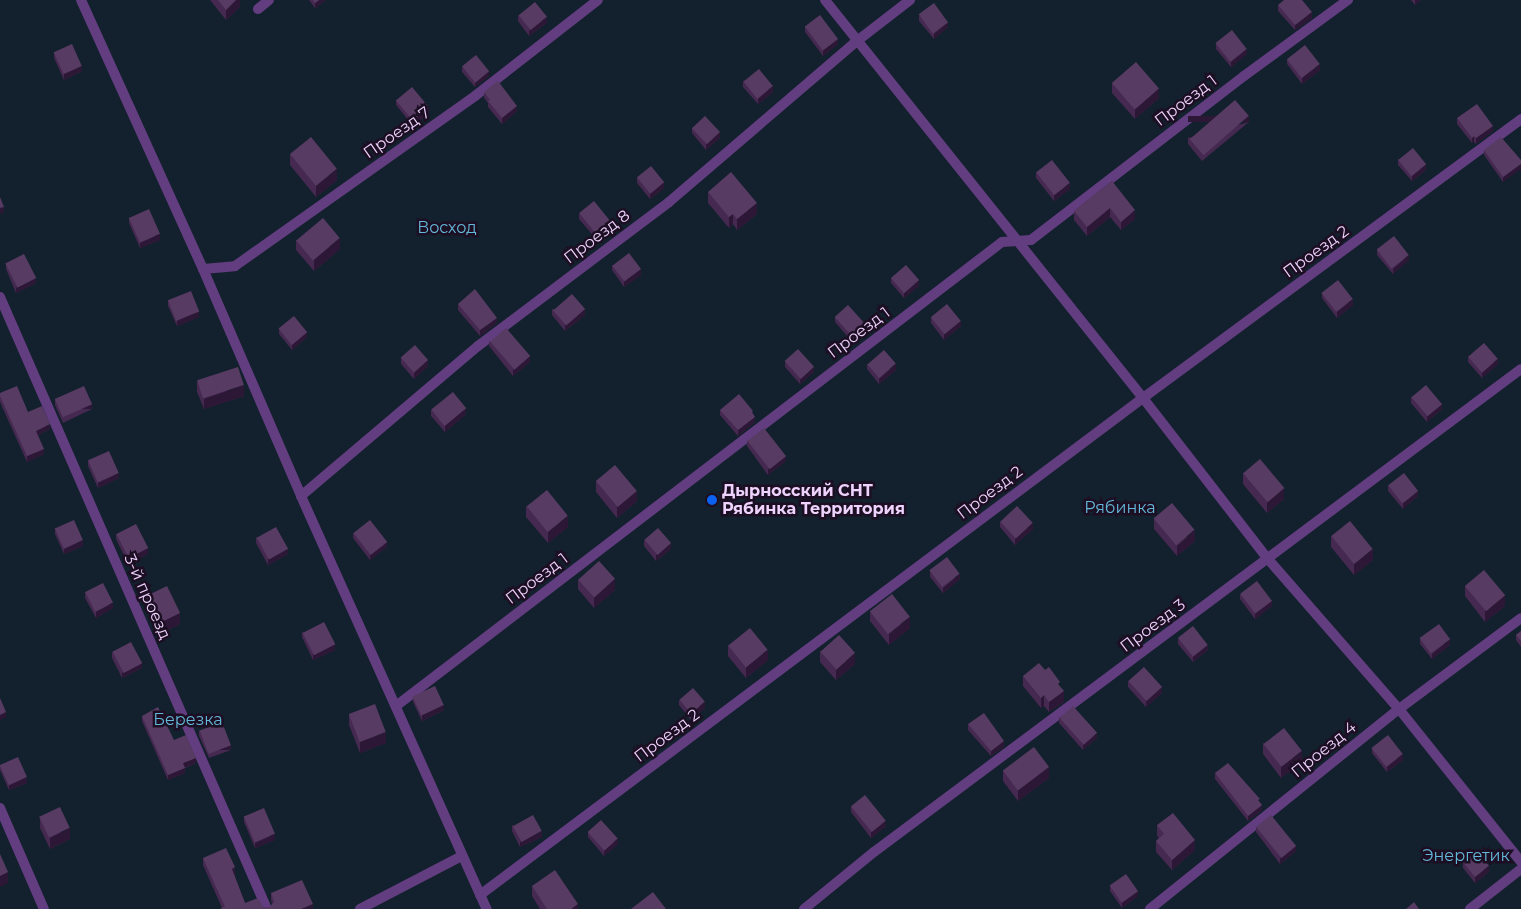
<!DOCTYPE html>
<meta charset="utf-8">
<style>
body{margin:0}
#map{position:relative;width:1521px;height:909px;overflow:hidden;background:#1d0f23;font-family:Montserrat,sans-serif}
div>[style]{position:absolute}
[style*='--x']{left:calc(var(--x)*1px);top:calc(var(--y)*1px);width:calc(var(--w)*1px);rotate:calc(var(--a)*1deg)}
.green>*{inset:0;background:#13202d;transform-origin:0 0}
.service>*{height:10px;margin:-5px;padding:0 5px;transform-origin:5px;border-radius:5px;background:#623d7f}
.minor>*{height:10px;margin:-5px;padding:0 5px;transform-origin:5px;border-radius:5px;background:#623d7f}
.wall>*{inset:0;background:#452950}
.shaded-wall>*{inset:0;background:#2d1736;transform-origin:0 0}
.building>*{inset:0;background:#573b63;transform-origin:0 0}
.dots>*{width:14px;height:14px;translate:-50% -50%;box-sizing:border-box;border:2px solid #1d0f23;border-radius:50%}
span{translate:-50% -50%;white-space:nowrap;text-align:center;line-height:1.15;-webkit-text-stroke:5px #1d0f23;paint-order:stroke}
.street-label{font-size:16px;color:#eed3fd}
.park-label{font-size:16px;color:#63b9d9}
.poi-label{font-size:16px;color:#eed3fd;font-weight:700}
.left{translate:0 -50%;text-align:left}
</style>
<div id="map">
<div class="green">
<div style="left:0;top:0;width:1521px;height:909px"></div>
</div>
<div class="service">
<div style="--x:258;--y:9;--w:14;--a:-39"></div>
<div style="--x:203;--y:269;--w:32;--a:-5"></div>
<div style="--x:235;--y:266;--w:294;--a:-35.3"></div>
<div style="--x:475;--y:96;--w:156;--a:-38"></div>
<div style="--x:0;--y:297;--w:668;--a:66.43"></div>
<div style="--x:301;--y:496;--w:232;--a:-40.3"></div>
<div style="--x:478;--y:346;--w:239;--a:-37"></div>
<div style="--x:669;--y:202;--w:248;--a:-40.6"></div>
<div style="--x:857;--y:41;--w:67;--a:-37.7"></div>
<div style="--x:396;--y:706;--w:763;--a:-37.44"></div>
<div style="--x:1002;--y:242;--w:29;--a:-4"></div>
<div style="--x:1031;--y:240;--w:269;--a:-37.6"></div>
<div style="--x:1244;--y:76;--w:129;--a:-36.2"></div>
<div style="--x:0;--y:808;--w:110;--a:66.5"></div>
<div style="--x:480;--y:895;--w:829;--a:-36.86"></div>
<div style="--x:1143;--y:398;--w:470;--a:-36.4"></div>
<div style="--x:804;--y:909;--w:90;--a:-39.2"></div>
<div style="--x:874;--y:852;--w:807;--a:-36.74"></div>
<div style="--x:1150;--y:909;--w:319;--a:-38.8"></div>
<div style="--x:1399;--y:709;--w:152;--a:-36.7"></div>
<div style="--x:1470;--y:909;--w:65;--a:-38.1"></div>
</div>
<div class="minor">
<div style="--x:81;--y:0;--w:295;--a:65.6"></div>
<div style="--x:203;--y:269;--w:247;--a:66.6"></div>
<div style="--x:301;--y:496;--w:453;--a:65.8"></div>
<div style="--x:825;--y:0;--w:509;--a:51.38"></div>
<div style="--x:1143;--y:398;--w:204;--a:52.2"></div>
<div style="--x:1268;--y:559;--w:199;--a:48.9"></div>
<div style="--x:1399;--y:709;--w:196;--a:51.4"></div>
<div style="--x:360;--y:909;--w:115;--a:-27.5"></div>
</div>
<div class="wall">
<div style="clip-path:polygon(210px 0,240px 0,240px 7px,226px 20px)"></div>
<div style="clip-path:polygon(309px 0,326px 0,315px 8px)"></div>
<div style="clip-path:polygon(1411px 0,1421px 0,1415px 5px)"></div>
<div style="clip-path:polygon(1278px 5px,1312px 18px,1295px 30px,1278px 11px)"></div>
<div style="clip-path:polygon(518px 15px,547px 23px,529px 36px,518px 21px)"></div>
<div style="clip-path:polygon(919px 15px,948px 27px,934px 39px,919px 21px)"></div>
<div style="clip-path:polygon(805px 26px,838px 44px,823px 56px,805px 32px)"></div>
<div style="clip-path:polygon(1216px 43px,1247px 54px,1231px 67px,1216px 49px)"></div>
<div style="clip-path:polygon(54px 52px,82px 71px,64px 80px,54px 58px)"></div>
<div style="clip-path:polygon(1287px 59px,1320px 70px,1302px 84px,1287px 64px)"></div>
<div style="clip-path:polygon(462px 67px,489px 76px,475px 87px,462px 72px)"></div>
<div style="clip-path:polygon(743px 81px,773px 92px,758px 104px,743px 87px)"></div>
<div style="clip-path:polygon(1112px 83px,1159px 98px,1135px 119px,1112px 93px)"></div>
<div style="clip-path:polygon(484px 92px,517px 111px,502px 124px,488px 107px,488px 103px,484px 98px)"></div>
<div style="clip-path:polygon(396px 100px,429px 113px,413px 126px,396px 105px)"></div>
<div style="clip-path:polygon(1457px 118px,1493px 131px,1476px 144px,1474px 142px,1472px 143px,1457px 124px)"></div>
<div style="clip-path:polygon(1249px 122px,1202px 161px,1188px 144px,1188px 138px)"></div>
<div style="clip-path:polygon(692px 128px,720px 138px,706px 150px,692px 133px)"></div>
<div style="clip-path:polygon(1484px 150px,1521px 160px,1503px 182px,1484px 155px)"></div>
<div style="clip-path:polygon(290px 154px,337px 180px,316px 197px,290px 165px)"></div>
<div style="clip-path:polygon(1398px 159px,1426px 170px,1412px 181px,1398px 165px)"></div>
<div style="clip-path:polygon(1036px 172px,1070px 189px,1054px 201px,1036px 178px)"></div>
<div style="clip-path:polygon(637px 177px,664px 188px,650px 199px,637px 183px)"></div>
<div style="clip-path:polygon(1112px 181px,1135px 219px,1121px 230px,1110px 217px,1087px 236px,1074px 220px,1074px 211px)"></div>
<div style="clip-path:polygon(708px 192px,757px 214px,737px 230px,733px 224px,729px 228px,708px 203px)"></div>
<div style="clip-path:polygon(579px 213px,610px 227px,596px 239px,579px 219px)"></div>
<div style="clip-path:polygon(129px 217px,160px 240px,140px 248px,129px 223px)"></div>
<div style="clip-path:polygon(296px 240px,340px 249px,314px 271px,296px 250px)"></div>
<div style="clip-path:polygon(1377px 250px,1409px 260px,1393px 274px,1377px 255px)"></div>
<div style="clip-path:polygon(6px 264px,36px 283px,16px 293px,6px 269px)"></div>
<div style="clip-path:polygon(612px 265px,641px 275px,624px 287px,612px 270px)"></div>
<div style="clip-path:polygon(891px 278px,919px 286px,904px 298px,891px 283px)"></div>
<div style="clip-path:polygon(1322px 293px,1353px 305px,1337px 318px,1322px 298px)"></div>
<div style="clip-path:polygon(168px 300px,199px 317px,177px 326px,168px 306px)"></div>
<div style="clip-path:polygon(458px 304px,497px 323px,480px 336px,458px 310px)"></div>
<div style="clip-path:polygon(552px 309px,585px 315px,565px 331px,552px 315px)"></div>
<div style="clip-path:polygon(835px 317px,867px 331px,853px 343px,835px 322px)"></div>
<div style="clip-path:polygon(931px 318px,961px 326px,944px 340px,931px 323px)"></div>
<div style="clip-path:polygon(279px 329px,307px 337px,292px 350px,279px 334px)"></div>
<div style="clip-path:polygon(489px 341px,530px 362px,513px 376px,489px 346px)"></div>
<div style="clip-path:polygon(1468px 357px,1498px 364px,1482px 378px,1468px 362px)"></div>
<div style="clip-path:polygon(401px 358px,428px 366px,414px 379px,401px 364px)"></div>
<div style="clip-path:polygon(785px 362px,814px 372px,800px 384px,785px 367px)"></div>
<div style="clip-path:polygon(867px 364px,896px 370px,879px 384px,867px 369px)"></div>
<div style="clip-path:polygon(197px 381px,244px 396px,204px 409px,197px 392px)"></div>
<div style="clip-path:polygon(0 393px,28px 412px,50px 429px,38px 435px,44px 454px,27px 462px,0 402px)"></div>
<div style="clip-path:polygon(1411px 397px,1442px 409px,1427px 422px,1411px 403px)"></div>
<div style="clip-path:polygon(55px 400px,92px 409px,63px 423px,55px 405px)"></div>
<div style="clip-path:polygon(431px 410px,466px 414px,445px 432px,431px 416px)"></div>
<div style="clip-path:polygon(720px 410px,753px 414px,755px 422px,738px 436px,720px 415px)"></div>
<div style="clip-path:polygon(747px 441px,786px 461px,768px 475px,747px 446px)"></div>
<div style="clip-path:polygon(88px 461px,119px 478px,98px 488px,88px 466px)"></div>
<div style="clip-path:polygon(1243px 473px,1284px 499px,1267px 513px,1243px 484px)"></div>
<div style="clip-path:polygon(596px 481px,637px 501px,617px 518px,596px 492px)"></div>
<div style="clip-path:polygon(1388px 485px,1418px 496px,1403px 509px,1388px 491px)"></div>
<div style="clip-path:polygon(526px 506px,568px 527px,548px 543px,526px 517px)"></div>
<div style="clip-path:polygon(1154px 519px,1195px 541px,1177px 556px,1154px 529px)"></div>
<div style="clip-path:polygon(1000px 522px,1033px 529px,1015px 545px,1000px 527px)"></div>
<div style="clip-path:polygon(55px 528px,83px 546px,64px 554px,55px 534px)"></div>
<div style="clip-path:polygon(353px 533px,387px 547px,370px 560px,353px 538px)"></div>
<div style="clip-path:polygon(116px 534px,148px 554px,128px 564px,116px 539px)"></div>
<div style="clip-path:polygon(1331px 536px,1373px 560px,1354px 575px,1331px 547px)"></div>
<div style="clip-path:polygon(256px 537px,288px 554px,268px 565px,256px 543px)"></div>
<div style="clip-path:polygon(644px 540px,671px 549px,656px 561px,644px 546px)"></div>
<div style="clip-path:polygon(930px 571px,960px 579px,943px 593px,930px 577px)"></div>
<div style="clip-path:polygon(578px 579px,615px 590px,594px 608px,578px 589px)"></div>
<div style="clip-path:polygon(1465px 586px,1505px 606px,1485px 622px,1465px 596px)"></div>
<div style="clip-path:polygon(85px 592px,113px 608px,96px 618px,85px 598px)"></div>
<div style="clip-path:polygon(1240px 594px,1272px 606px,1255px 619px,1240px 599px)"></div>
<div style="clip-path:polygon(146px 596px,180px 624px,159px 634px,146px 607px)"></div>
<div style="clip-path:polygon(870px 611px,910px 628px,889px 645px,870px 621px)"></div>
<div style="clip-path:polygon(1521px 631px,1521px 647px,1516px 640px,1516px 635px)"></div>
<div style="clip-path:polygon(302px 632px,335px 650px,313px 660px,302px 637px)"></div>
<div style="clip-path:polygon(1178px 638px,1208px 650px,1193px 662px,1178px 644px)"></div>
<div style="clip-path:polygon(1420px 639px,1450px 645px,1432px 659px,1420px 644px)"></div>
<div style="clip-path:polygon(728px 645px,768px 660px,746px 678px,728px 656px)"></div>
<div style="clip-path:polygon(820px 651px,855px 664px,836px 680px,820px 662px)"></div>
<div style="clip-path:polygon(112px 652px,142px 668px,122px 678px,112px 658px)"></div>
<div style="clip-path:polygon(1045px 670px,1060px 687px,1064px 702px,1049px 712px,1044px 706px,1041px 708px,1023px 686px,1023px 676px)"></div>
<div style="clip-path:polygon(1128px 681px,1162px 693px,1146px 707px,1128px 687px)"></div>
<div style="clip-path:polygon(413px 697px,444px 710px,422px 721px,413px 702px)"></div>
<div style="clip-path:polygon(679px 700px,705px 708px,691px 720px,679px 705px)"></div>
<div style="clip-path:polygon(349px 714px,386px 743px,360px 753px,349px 725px)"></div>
<div style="clip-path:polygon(142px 716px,174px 740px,196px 763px,185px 768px,185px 773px,168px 780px,142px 721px)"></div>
<div style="clip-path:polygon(1059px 717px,1097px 738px,1083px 750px,1059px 723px)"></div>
<div style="clip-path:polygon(968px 724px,1004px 747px,991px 756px,968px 730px)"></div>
<div style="clip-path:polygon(199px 730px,231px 750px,209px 758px,199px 736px)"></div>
<div style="clip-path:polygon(1263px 743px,1302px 762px,1281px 778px,1263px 754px)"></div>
<div style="clip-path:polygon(1372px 748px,1403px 760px,1387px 772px,1372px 753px)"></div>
<div style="clip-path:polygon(0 765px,27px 783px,9px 790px,0 770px)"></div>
<div style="clip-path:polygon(1003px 771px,1049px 778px,1018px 801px,1003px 781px)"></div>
<div style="clip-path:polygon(1215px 773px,1260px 802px,1262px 810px,1248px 821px,1215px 779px)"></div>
<div style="clip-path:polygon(851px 806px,886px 826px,871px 838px,851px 812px)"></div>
<div style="clip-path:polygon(244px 817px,275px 840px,255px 848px,244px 822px)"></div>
<div style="clip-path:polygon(40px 818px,70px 839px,50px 849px,40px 828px)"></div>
<div style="clip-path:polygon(512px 825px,542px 837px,520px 847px,512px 831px)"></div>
<div style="clip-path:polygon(1157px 825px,1195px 850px,1172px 870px,1156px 852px,1156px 841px,1159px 838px,1157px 836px)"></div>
<div style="clip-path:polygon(1256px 827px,1296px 851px,1280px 864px,1256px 832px)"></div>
<div style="clip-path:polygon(588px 832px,618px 844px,604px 856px,588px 837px)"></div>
<div style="clip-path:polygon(203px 858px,235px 875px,234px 875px,245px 903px,269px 908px,272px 904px,271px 900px,271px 893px,313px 909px,222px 908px,203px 865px)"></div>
<div style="clip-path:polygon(1463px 863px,1489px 872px,1475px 883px,1463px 868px)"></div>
<div style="clip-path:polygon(532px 886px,578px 909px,540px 909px,532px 896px)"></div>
<div style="clip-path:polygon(1110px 886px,1138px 896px,1122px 908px,1110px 891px)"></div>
</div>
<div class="shaded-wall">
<div style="clip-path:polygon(236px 0,240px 0,240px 7px,226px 20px,226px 10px)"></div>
<div style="clip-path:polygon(319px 0,326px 0,315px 8px,315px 3px)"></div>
<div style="clip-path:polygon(1415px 0,1421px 0,1415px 5px)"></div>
<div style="clip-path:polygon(1312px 12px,1312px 18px,1295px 30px,1295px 25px)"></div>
<div style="clip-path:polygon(547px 17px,547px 23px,529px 36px,529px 31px)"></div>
<div style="clip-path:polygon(948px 22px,948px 27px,934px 39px,934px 34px)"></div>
<div style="clip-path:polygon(838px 39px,838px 44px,823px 56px,823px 50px)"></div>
<div style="clip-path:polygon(1247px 49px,1247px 54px,1231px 67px,1231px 62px)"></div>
<div style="clip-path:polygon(1320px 64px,1320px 70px,1302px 84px,1302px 78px)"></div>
<div style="clip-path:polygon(82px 66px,82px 71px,64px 80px,64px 74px)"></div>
<div style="clip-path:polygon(489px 71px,489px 76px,475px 87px,475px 82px)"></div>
<div style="clip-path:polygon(773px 86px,773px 92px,758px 104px,758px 99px)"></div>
<div style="clip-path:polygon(1159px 88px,1159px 98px,1135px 119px,1135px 108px)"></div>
<div style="clip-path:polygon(517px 106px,517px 111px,502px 124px,502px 118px)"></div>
<div style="clip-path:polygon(429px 107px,429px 113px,413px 126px,413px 120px)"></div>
<div style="left:1249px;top:116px;width:6px;height:61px;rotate:90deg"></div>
<div style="clip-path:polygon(1493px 126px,1493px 131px,1476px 144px,1476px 138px)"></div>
<div style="clip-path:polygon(720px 132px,720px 138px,706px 150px,706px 144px)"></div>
<div style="clip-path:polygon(1474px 136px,1474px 142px,1472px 143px,1472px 138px)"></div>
<div style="clip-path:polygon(1426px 164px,1426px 170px,1412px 181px,1412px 176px)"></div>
<div style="clip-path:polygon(1521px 164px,1521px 169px,1503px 182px,1503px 177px)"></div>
<div style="clip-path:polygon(337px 169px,337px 180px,316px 197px,316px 186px)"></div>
<div style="clip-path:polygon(664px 182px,664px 188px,650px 199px,650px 194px)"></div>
<div style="clip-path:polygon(1070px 183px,1070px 189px,1054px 201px,1054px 195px)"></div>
<div style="clip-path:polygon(757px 203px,757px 214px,737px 230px,737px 219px)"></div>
<div style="clip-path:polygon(4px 207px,4px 212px,0 214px,0 208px)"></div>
<div style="clip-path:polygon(1110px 208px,1110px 217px,1087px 236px,1087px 227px)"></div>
<div style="clip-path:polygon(1135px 210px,1135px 219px,1121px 230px,1121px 222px)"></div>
<div style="clip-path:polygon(733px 214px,733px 224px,729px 228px,729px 217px)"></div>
<div style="clip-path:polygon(610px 221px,610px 227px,596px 239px,596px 233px)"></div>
<div style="clip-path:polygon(160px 234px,160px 240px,140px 248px,140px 243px)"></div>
<div style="clip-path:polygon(340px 238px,340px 249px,314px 271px,314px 260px)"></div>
<div style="clip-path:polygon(1409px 255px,1409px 260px,1393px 274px,1393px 269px)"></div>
<div style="clip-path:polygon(641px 269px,641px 275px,624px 287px,624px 281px)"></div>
<div style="clip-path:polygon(36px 278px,36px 283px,16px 293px,16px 288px)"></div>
<div style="clip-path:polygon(919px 280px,919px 286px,904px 298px,904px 293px)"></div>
<div style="clip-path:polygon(1353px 299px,1353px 305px,1337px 318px,1337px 312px)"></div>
<div style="clip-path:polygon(585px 309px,585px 315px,565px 331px,565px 325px)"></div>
<div style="clip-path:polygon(199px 311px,199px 317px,177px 326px,177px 321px)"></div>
<div style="clip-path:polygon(497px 318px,497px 323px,480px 336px,480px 330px)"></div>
<div style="clip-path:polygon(961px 321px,961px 326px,944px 340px,944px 334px)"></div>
<div style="clip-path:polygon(867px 326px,867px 331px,853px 343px,853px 338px)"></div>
<div style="clip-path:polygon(307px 332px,307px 337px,292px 350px,292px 345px)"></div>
<div style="clip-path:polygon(530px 356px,530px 362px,513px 376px,513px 370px)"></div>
<div style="clip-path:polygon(1498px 359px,1498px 364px,1482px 378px,1482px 373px)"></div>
<div style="clip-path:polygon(428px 360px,428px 366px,414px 379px,414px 373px)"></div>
<div style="clip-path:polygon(896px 364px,896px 370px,879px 384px,879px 379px)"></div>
<div style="clip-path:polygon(814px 367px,814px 372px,800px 384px,800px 379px)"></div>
<div style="clip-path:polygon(244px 385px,244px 396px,204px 409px,204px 399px)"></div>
<div style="left:92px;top:404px;width:5px;height:32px;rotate:90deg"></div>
<div style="clip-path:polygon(1442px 404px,1442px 409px,1427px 422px,1427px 416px)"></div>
<div style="clip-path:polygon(466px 408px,466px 414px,445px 432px,445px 426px)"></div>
<div style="clip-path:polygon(755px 417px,755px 422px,738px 436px,738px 430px)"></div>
<div style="clip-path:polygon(50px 424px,50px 429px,36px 436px,36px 431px)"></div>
<div style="clip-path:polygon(44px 449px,44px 454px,27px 462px,27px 456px)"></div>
<div style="clip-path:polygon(786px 456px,786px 461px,768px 475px,768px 469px)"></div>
<div style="clip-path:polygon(119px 473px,119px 478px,98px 488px,98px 483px)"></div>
<div style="clip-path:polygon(1284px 488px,1284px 499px,1267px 513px,1267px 502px)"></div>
<div style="clip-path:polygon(637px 491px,637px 501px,617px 518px,617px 507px)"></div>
<div style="clip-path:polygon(1418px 491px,1418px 496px,1403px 509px,1403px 503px)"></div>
<div style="clip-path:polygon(568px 516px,568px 527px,548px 543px,548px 532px)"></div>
<div style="clip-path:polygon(1033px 523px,1033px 529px,1015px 545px,1015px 539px)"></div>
<div style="clip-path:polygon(1195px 530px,1195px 541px,1177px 556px,1177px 546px)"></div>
<div style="clip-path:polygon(83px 540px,83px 546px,64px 554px,64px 549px)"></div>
<div style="clip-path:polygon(387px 542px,387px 547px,370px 560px,370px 555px)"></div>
<div style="clip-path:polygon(671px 543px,671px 549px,656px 561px,656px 555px)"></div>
<div style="clip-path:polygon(148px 548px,148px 554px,128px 564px,128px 558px)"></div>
<div style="clip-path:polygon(288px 549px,288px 554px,268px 565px,268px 559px)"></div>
<div style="clip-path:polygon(1373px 549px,1373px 560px,1354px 575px,1354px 564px)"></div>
<div style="clip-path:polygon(960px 574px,960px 579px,943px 593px,943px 588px)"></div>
<div style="clip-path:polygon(615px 579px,615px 590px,594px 608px,594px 597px)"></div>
<div style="clip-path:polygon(1505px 595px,1505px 606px,1485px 622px,1485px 611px)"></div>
<div style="clip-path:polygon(1272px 601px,1272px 606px,1255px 619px,1255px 613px)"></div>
<div style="clip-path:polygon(113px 603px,113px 608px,96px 618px,96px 612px)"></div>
<div style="clip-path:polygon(180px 613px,180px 624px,159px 634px,159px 623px)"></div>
<div style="clip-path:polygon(910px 617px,910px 628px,889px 645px,889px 634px)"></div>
<div style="clip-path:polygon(1450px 639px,1450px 645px,1432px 659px,1432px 654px)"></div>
<div style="clip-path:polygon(335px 644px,335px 650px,313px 660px,313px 654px)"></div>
<div style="clip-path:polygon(1208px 645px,1208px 650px,1193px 662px,1193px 657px)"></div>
<div style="clip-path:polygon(768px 650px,768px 660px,746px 678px,746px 667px)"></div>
<div style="clip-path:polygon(855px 653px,855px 664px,836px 680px,836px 670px)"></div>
<div style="clip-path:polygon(142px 663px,142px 668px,122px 678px,122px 673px)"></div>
<div style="clip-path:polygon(1162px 687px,1162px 693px,1146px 707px,1146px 701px)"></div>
<div style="clip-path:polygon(1064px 691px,1064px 702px,1049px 712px,1049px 702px)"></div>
<div style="clip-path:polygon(1044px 695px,1044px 706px,1041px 708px,1041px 698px)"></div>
<div style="clip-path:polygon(705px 702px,705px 708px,691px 720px,691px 714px)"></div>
<div style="clip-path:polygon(444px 705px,444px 710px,422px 721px,422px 715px)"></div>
<div style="clip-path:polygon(6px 712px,6px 717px,0 720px,0 715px)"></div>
<div style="clip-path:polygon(386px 732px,386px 743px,360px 753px,360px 742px)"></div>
<div style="clip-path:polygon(1097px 733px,1097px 738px,1083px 750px,1083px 745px)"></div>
<div style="clip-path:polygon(1004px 741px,1004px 747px,991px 756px,991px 751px)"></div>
<div style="left:231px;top:745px;width:5px;height:23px;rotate:90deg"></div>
<div style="clip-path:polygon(1302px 751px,1302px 762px,1281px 778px,1281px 767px)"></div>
<div style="clip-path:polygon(1403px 754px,1403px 760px,1387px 772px,1387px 767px)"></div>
<div style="clip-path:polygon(196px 758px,196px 763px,183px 768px,183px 763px)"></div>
<div style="clip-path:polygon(1049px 767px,1049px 778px,1018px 801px,1018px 790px)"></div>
<div style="clip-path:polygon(185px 768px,185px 773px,168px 780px,168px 775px)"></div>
<div style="clip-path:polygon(27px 777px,27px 783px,9px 790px,9px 785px)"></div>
<div style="clip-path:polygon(1262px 805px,1262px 810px,1248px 821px,1248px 816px)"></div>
<div style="clip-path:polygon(886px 821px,886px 826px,871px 838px,871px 832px)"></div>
<div style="clip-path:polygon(70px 828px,70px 839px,50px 849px,50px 838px)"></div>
<div style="clip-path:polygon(542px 831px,542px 837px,520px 847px,520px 842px)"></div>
<div style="clip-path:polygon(275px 834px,275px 840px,255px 848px,255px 843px)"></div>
<div style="clip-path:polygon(618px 839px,618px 844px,604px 856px,604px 851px)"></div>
<div style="clip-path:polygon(1195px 840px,1195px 850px,1172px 870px,1172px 860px)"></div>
<div style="clip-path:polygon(1296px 846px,1296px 851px,1280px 864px,1280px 858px)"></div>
<div style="clip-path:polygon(1489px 866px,1489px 872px,1475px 883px,1475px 877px)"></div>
<div style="clip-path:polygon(235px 867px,235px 875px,232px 876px,232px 869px)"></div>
<div style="clip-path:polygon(8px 872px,8px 883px,0 887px,0 876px)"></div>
<div style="clip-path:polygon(1138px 891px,1138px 896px,1122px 908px,1122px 903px)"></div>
<div style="clip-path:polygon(313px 904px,313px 909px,301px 909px)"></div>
<div style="clip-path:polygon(578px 904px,578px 909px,571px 909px)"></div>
</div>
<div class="building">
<div style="clip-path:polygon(218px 0,236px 0,226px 10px)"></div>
<div style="clip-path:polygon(313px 0,319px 0,315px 3px)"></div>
<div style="clip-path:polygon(1284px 0,1302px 0,1312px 12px,1295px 25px,1278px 5px)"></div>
<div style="left:535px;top:2px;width:19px;height:21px;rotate:51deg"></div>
<div style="left:934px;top:3px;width:24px;height:19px;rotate:54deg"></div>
<div style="left:820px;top:15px;width:30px;height:19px;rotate:53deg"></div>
<div style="left:1232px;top:30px;width:24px;height:21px;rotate:52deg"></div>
<div style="left:72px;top:44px;width:24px;height:20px;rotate:66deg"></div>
<div style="left:1305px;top:45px;width:24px;height:23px;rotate:52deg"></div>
<div style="left:476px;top:55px;width:21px;height:18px;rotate:51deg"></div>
<div style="left:1136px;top:62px;width:35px;height:32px;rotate:49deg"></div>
<div style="left:759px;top:69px;width:22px;height:20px;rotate:51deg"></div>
<div style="clip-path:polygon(498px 81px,517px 106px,502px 118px,488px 101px,490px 100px,484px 92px)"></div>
<div style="left:412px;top:87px;width:26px;height:21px;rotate:50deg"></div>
<div style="left:1235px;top:100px;width:21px;height:60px;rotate:49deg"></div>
<div style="clip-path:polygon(1477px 104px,1493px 126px,1476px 138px,1474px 136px,1472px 138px,1457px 118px)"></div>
<div style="left:705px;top:116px;width:22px;height:18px;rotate:47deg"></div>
<div style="left:311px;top:137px;width:41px;height:27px;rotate:51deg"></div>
<div style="clip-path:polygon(1501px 137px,1521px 160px,1521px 164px,1503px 177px,1484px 150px)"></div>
<div style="left:1413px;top:148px;width:21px;height:19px;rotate:51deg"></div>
<div style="left:1052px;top:160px;width:29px;height:20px;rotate:52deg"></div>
<div style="left:651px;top:166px;width:21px;height:18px;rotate:51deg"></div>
<div style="clip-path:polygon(731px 172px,757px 203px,737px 219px,733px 214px,729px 217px,708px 192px)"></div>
<div style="clip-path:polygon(1112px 181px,1135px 210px,1121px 222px,1110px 208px,1087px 227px,1074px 211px)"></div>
<div style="clip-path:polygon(0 197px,4px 207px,0 208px)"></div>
<div style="left:594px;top:201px;width:26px;height:19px;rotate:51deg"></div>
<div style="left:149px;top:209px;width:27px;height:22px;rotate:66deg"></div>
<div style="left:323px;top:218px;width:26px;height:35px;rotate:50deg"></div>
<div style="left:1394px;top:236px;width:24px;height:22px;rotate:52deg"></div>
<div style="left:629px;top:253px;width:20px;height:21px;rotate:53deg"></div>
<div style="left:24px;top:254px;width:27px;height:21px;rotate:63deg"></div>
<div style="left:906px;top:265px;width:20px;height:20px;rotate:49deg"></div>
<div style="left:1338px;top:280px;width:24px;height:21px;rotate:52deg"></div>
<div style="clip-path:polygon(475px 289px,497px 318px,480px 330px,458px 304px)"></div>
<div style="left:191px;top:291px;width:22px;height:25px;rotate:68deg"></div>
<div style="left:572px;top:294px;width:20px;height:25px;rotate:49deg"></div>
<div style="left:947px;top:304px;width:22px;height:21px;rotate:51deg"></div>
<div style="left:848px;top:305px;width:28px;height:18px;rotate:48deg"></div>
<div style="left:294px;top:316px;width:21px;height:20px;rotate:51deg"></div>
<div style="left:506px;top:328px;width:37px;height:21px;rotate:49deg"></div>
<div style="left:1484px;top:343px;width:21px;height:21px;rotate:49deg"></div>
<div style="left:415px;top:345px;width:20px;height:19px;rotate:49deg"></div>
<div style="left:798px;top:349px;width:24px;height:18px;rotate:48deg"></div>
<div style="left:884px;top:350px;width:18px;height:22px;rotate:49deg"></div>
<div style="left:238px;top:367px;width:19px;height:43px;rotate:72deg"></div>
<div style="left:1426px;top:385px;width:25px;height:19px;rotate:50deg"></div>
<div style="clip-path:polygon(17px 386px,28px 412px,42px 406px,50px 424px,36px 431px,44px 449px,27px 456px,0 396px,0 393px)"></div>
<div style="left:84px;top:386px;width:20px;height:32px;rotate:66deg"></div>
<div style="left:453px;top:392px;width:21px;height:28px;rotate:51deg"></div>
<div style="clip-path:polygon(739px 394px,753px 411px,752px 412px,755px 417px,738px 430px,720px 410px)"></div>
<div style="left:764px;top:428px;width:36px;height:21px;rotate:52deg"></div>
<div style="left:109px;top:451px;width:24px;height:23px;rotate:66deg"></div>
<div style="left:1260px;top:459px;width:38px;height:22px;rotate:50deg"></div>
<div style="left:615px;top:465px;width:34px;height:25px;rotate:50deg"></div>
<div style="left:1404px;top:473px;width:23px;height:20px;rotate:52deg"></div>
<div style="left:547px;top:490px;width:33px;height:26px;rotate:51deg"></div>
<div style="left:1172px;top:503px;width:35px;height:24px;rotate:50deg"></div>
<div style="left:1017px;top:506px;width:23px;height:23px;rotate:47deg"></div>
<div style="left:74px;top:520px;width:22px;height:21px;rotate:66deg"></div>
<div style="left:370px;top:520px;width:28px;height:21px;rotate:52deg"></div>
<div style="left:1350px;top:521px;width:36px;height:24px;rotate:51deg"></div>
<div style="left:136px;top:524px;width:27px;height:22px;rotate:63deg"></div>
<div style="left:276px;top:527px;width:25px;height:22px;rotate:61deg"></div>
<div style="left:658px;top:528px;width:20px;height:18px;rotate:49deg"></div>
<div style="left:947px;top:557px;width:21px;height:22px;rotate:53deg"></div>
<div style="left:599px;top:561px;width:24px;height:28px;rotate:48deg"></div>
<div style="left:1484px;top:570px;width:33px;height:25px;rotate:50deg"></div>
<div style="left:1257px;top:581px;width:25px;height:21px;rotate:53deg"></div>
<div style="left:103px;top:583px;width:22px;height:20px;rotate:63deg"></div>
<div style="left:167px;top:586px;width:30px;height:23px;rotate:64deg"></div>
<div style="left:892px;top:594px;width:29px;height:28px;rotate:52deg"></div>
<div style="left:324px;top:622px;width:25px;height:24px;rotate:63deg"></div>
<div style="left:1439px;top:624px;width:19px;height:24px;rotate:54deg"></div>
<div style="left:1193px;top:626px;width:24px;height:19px;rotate:52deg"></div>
<div style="left:750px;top:628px;width:28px;height:28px;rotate:51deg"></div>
<div style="clip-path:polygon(1521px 631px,1521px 641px,1516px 635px)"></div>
<div style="left:839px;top:635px;width:24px;height:25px;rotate:48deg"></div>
<div style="left:131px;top:642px;width:24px;height:21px;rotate:62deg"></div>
<div style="clip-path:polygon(1039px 663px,1045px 670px,1049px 667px,1060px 682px,1058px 684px,1064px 691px,1049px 702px,1044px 695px,1041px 698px,1023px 676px)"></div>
<div style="left:1144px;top:667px;width:27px;height:21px;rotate:48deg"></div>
<div style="left:435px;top:686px;width:21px;height:25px;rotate:65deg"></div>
<div style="left:693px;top:688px;width:18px;height:18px;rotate:49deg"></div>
<div style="clip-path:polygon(0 698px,6px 712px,0 715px)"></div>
<div style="left:375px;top:704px;width:30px;height:28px;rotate:69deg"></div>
<div style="left:1073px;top:706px;width:36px;height:18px;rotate:48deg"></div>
<div style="clip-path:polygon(158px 707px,174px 740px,186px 735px,196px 758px,183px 763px,185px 768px,168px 775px,142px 716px)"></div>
<div style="clip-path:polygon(984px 713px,1004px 741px,991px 751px,968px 724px)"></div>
<div style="left:222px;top:722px;width:25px;height:24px;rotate:69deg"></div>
<div style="left:1284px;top:728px;width:29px;height:26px;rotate:52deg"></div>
<div style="left:1388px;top:735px;width:24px;height:21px;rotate:52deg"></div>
<div style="left:1034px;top:747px;width:25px;height:39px;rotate:53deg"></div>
<div style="left:18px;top:757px;width:22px;height:20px;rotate:66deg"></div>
<div style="clip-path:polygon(1228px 763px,1260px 799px,1258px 800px,1262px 805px,1248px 816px,1215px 773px)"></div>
<div style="left:865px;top:795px;width:33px;height:18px;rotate:51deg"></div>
<div style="left:60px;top:807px;width:23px;height:23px;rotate:65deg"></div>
<div style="left:264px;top:808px;width:28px;height:22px;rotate:67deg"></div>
<div style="clip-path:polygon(1173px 813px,1195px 840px,1172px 860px,1156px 841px,1164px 834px,1157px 825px)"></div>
<div style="left:533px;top:815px;width:18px;height:23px;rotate:61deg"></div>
<div style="left:1271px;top:815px;width:40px;height:19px;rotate:51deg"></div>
<div style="left:601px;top:820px;width:25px;height:18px;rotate:48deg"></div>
<div style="clip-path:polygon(226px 848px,235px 867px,232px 869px,245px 903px,258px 898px,263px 907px,269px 908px,274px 902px,271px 893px,302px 880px,313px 904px,301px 909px,221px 909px,221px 908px,225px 907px,203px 858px)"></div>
<div style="left:1477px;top:851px;width:19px;height:18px;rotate:51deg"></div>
<div style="clip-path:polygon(0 854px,8px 872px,0 876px)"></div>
<div style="clip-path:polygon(555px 870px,578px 904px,571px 909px,547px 909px,532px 886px)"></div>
<div style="left:1126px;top:874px;width:21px;height:20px;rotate:55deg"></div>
<div style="clip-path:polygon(653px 892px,666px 909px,631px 909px)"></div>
<div style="clip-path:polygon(1414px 902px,1419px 909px,1406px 909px)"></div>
</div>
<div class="dots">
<div style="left:712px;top:500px;background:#0c62f0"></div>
</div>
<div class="street-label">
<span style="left:1186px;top:101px;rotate:-37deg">Проезд 1</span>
<span style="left:397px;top:133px;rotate:-35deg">Проезд 7</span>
<span style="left:597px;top:237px;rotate:-37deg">Проезд 8</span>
<span style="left:1316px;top:252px;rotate:-36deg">Проезд 2</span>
<span style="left:859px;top:333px;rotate:-37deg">Проезд 1</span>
<span style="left:990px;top:493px;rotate:-37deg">Проезд 2</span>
<span style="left:537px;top:579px;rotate:-37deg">Проезд 1</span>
<span style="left:147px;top:597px;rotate:66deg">3-й проезд</span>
<span style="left:1153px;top:626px;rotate:-37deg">Проезд 3</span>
<span style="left:667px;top:736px;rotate:-37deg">Проезд 2</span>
<span style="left:1324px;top:750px;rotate:-39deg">Проезд 4</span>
</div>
<div class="park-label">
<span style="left:447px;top:228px">Восход</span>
<span style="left:1120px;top:508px">Рябинка</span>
<span style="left:188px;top:720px">Березка</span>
<span style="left:1466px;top:856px">Энергетик</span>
</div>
<div class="poi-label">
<span class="left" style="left:722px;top:500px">Дырносский СНТ<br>Рябинка Территория</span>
</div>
</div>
